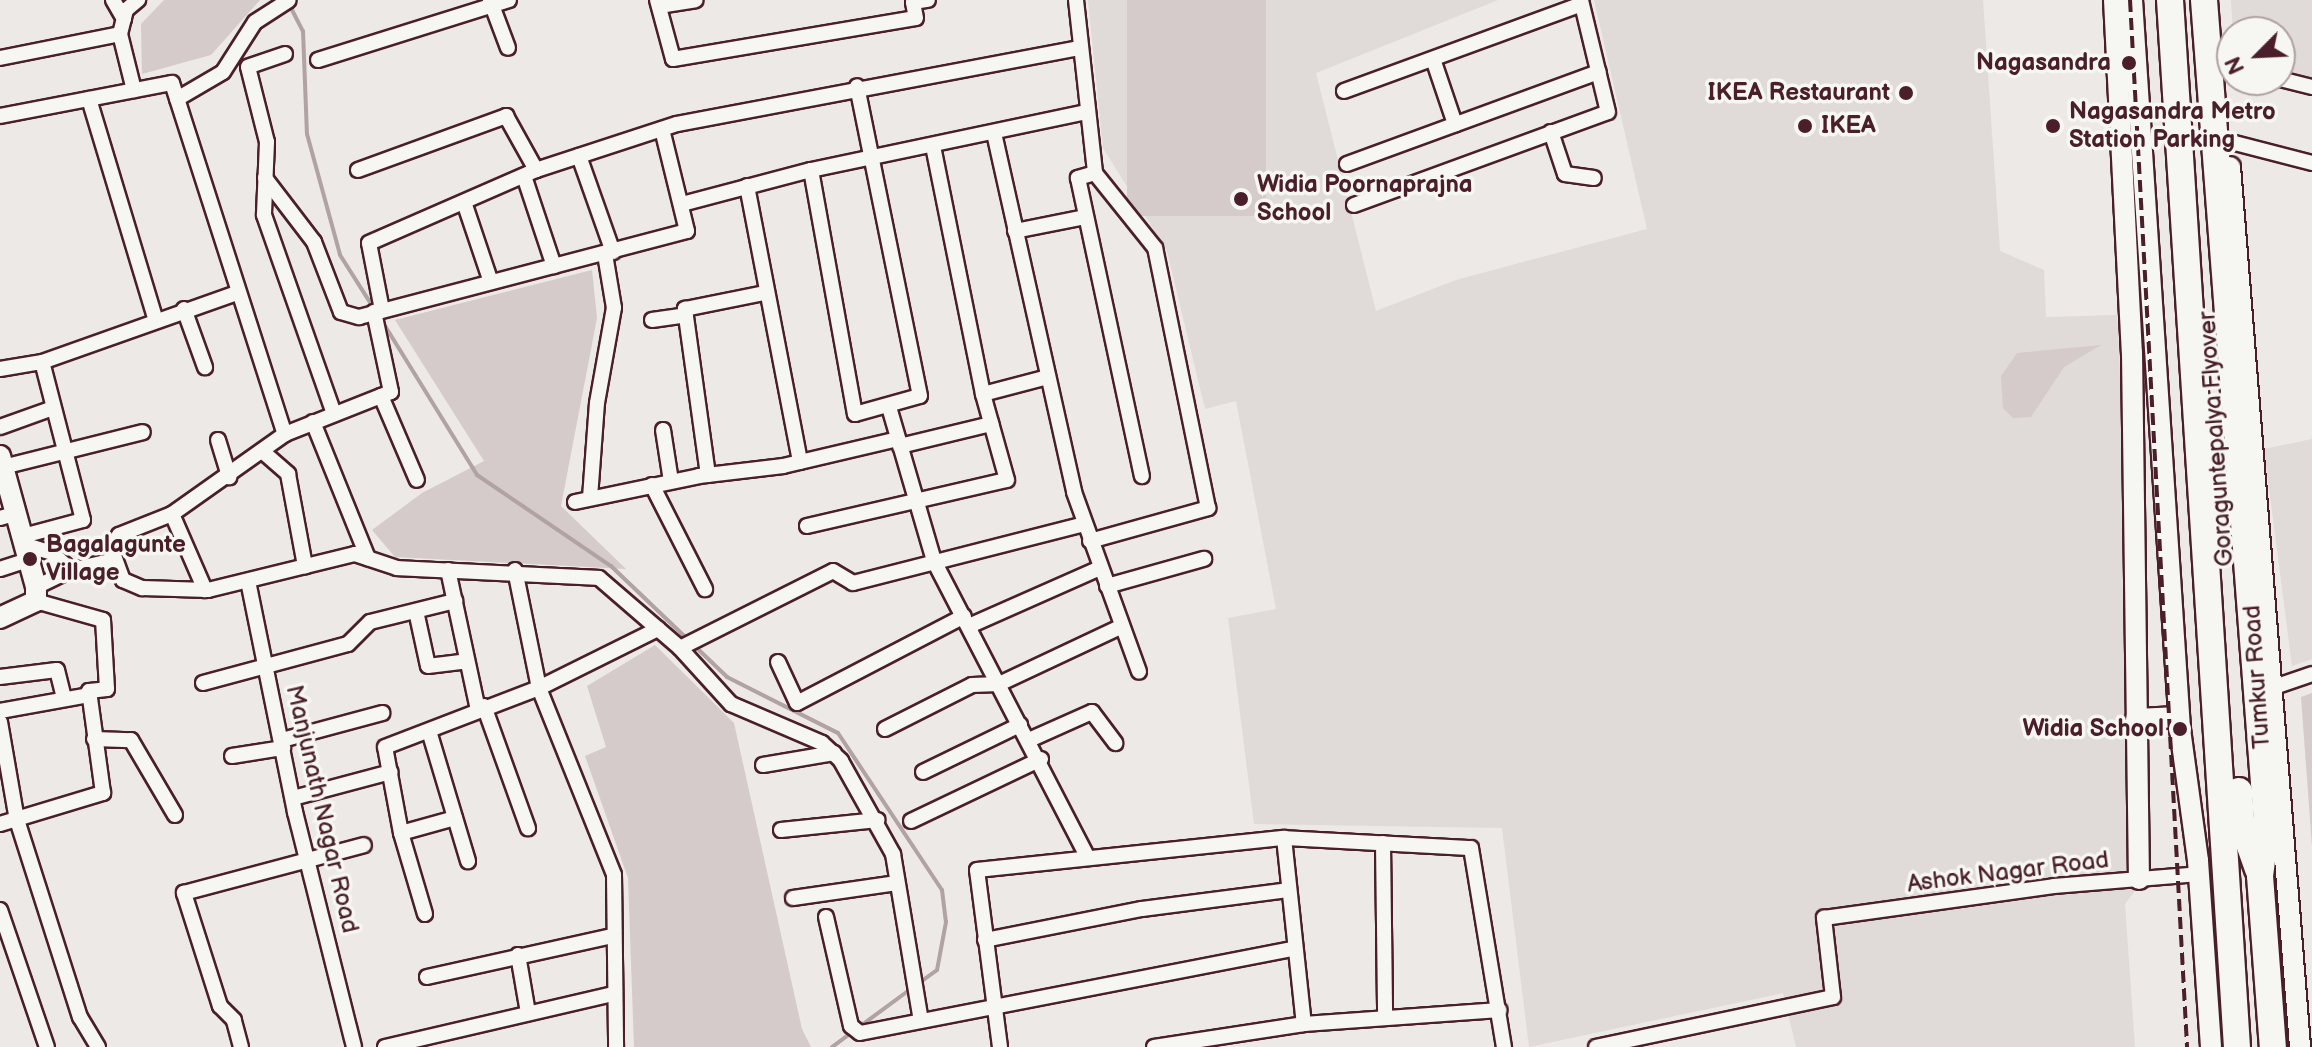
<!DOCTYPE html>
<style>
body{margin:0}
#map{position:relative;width:2312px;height:1047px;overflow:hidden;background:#ece9e6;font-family:"Balsamiq Sans",sans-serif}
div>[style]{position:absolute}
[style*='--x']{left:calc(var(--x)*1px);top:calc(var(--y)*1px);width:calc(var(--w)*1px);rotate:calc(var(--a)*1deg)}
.built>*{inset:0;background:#e0dad8}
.green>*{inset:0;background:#d4cbca;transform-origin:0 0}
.stream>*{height:4px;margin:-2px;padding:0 2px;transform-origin:2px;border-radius:2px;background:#b1a2a3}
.roads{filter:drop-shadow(2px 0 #4a1f2b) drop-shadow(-2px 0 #4a1f2b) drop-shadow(0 2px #4a1f2b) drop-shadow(0 -2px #4a1f2b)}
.street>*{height:14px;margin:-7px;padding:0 7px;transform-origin:7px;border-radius:7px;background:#f6f6f2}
.secondary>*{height:20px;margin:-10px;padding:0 10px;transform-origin:10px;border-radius:10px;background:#f6f6f2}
.highway>*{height:26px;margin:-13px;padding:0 13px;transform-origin:13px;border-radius:13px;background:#f6f6f2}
.rail>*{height:4px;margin-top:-2px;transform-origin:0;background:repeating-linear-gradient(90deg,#4a1f2b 0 12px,transparent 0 18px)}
.dots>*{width:22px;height:22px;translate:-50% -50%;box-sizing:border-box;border:4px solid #f6f6f2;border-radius:50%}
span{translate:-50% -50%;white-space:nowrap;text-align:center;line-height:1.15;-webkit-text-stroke:7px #f6f6f2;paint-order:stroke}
.poi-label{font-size:24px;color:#4a1f2b;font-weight:700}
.right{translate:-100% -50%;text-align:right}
.left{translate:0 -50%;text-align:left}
.street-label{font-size:24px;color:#4a1f2b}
.north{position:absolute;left:2216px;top:16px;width:80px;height:80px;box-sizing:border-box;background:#f6f6f2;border:2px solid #b1a0a2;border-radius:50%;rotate:246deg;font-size:22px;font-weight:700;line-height:32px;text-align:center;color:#4a1f2b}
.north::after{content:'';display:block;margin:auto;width:28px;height:36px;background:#4a1f2b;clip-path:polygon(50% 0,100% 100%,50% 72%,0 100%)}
</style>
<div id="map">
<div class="built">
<div style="clip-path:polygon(1088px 0,1498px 0,1316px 73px,1376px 311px,1456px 280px,1647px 229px,1594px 0,1983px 0,2000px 251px,2044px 270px,2046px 317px,2117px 315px,2146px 876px,2125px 904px,2135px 1047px,1796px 1047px,1783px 993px,1529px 1047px,1502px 828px,1254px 824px,1228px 618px,1276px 609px,1236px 401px,1205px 409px,1167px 251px,1103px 148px)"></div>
<div style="clip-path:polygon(2231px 0,2312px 0,2312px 81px,2280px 74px,2280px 32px,2233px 32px)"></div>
<div style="clip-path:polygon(2312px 439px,2312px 659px,2292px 666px,2264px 449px)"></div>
</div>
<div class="green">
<div style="clip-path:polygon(164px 0,260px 0,211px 55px,142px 74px,141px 24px)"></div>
<div style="left:1127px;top:0;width:139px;height:216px"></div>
<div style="clip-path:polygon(592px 270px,597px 318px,561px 506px,626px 569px,395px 557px,372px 530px,422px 493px,484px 461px,395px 320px)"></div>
<div style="clip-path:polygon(2101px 345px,2064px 367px,2031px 417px,2013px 418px,2003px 408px,2001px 376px,2017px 353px)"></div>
<div style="clip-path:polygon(655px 645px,734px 723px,802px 1029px,811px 1047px,634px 1047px,628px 878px,585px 756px,606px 747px,587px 686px)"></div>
<div style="clip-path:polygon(2312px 693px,2312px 847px,2301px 697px)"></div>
</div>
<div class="stream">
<div style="--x:290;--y:6;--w:28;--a:63"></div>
<div style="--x:303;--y:31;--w:103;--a:87.8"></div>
<div style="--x:307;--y:134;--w:125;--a:74.7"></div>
<div style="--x:340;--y:255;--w:62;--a:57.6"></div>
<div style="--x:382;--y:321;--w:181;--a:58.3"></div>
<div style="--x:477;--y:475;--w:162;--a:34.2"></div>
<div style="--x:611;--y:566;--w:161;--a:43.7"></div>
<div style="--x:727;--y:677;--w:124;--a:26.8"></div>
<div style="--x:838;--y:733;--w:188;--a:56.5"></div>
<div style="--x:942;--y:890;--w:32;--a:83"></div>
<div style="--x:946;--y:922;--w:49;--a:100.6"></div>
<div style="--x:937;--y:970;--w:22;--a:144"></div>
<div style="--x:832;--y:1047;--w:99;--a:-36.4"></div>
</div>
<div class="roads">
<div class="street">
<div style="--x:113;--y:0;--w:22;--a:60"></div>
<div style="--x:490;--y:0;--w:51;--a:69.4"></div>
<div style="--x:657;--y:0;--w:61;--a:74.8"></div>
<div style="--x:673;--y:59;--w:246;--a:-9.6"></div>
<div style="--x:916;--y:18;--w:16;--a:-101"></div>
<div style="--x:913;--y:2;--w:15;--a:-8"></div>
<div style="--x:1076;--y:0;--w:174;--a:83.7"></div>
<div style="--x:1095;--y:173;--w:18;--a:164"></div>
<div style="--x:1078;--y:178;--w:305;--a:77.9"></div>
<div style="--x:659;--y:6;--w:37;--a:-9"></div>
<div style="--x:120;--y:34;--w:25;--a:-76"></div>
<div style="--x:126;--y:10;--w:16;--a:-40"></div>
<div style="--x:285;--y:54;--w:39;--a:161"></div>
<div style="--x:248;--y:67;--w:77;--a:75.8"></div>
<div style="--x:267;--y:142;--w:73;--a:92.4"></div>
<div style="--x:264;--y:215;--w:211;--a:70.6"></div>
<div style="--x:0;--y:58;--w:122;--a:-11.3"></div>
<div style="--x:120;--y:34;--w:58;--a:76"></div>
<div style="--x:1433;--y:59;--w:69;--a:71.3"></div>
<div style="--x:318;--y:60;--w:200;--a:-17.4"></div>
<div style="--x:2221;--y:65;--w:11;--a:15"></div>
<div style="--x:2280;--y:79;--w:33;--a:14"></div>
<div style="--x:1344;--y:91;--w:253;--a:-20.1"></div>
<div style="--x:89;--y:99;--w:229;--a:73.2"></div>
<div style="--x:177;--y:99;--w:53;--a:-30.4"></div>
<div style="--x:223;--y:72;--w:59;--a:-57.4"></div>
<div style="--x:255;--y:22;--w:40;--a:-32.9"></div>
<div style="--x:0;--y:116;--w:175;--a:-10.9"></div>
<div style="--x:172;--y:83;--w:369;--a:72.2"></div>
<div style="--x:285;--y:434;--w:114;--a:-21.6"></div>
<div style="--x:391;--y:392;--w:82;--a:-102"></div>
<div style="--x:1551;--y:132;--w:44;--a:71.6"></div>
<div style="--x:1565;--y:174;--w:29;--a:8"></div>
<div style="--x:994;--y:133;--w:368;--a:77.4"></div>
<div style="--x:1074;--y:492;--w:191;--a:70.1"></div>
<div style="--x:2227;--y:141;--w:88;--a:14.5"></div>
<div style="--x:579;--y:156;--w:102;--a:70.5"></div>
<div style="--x:1347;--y:164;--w:268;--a:-20.1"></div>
<div style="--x:358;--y:170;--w:158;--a:-20"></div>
<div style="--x:506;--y:116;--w:62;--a:60.9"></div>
<div style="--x:811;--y:170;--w:248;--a:79.8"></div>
<div style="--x:855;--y:414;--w:67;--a:-15.5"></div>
<div style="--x:920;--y:396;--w:316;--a:-101.5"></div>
<div style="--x:524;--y:176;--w:95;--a:71.6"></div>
<div style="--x:265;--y:178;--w:81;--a:52.6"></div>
<div style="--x:314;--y:242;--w:75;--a:68.9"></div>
<div style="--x:341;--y:312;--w:19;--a:16"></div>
<div style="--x:359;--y:317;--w:339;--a:-14.7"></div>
<div style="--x:687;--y:231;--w:105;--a:-103.8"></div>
<div style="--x:747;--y:186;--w:281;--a:79.1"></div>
<div style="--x:464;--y:202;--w:84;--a:71.4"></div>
<div style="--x:682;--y:204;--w:133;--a:-14.8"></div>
<div style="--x:811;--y:170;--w:282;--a:-11.9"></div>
<div style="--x:1354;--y:205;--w:270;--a:-20.1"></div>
<div style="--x:1608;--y:112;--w:115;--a:-103.6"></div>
<div style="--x:1015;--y:231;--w:71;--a:-11.3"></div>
<div style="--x:184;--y:309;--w:62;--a:70.1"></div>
<div style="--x:382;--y:310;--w:68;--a:-101"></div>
<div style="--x:369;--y:243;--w:182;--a:-23.6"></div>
<div style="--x:536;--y:170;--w:148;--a:-18.1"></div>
<div style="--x:677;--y:124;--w:410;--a:-10.7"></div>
<div style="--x:652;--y:320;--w:34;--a:-8"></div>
<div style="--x:0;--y:369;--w:43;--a:-9.5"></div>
<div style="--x:42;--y:362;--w:207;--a:-19.5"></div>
<div style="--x:983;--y:394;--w:67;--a:-14.7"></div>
<div style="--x:381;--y:396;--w:91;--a:66.8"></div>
<div style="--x:889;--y:407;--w:160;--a:73.7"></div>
<div style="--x:934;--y:561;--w:332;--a:62.6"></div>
<div style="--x:313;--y:422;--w:147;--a:68"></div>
<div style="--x:0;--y:427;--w:56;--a:-19.7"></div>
<div style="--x:663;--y:430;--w:52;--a:81.1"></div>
<div style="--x:285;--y:434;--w:138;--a:144.7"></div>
<div style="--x:172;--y:514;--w:57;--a:158.4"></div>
<div style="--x:119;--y:535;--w:19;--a:108"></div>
<div style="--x:113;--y:553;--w:29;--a:70"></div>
<div style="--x:123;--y:580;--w:21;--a:23"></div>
<div style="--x:142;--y:588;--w:66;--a:1.7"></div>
<div style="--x:208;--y:590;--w:151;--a:-13.8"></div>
<div style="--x:355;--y:554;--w:44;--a:18.4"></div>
<div style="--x:397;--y:568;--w:202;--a:2.8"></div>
<div style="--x:599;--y:578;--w:107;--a:40.8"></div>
<div style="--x:680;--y:648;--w:76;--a:47.7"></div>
<div style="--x:731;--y:704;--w:99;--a:23.2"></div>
<div style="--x:822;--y:743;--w:26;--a:43"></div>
<div style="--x:841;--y:761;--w:107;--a:60.8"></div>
<div style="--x:893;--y:854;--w:169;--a:80.5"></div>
<div style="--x:218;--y:440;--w:39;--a:73"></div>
<div style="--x:900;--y:446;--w:94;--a:-13.6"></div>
<div style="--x:262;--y:451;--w:35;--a:41"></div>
<div style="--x:288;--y:474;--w:94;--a:79.5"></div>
<div style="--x:3;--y:467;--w:144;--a:-14"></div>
<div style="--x:708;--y:475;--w:168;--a:-97.9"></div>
<div style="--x:685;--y:309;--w:81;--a:-11.4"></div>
<div style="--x:652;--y:485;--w:117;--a:63"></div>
<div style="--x:590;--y:498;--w:95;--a:-85.8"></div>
<div style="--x:597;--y:403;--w:97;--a:-79.9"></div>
<div style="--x:614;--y:308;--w:55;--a:-99.5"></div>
<div style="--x:575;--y:502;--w:127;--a:-11.8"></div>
<div style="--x:699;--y:476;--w:85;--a:-6.8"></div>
<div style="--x:783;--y:466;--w:118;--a:-13.2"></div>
<div style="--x:172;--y:514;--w:83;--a:66.5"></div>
<div style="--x:0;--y:518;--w:18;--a:-16"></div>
<div style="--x:807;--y:526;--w:205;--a:-13"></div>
<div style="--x:1007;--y:480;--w:89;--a:-105.6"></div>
<div style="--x:983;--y:394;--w:252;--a:-101.4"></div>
<div style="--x:23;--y:536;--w:62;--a:-14.9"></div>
<div style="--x:83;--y:520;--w:163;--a:-104.5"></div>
<div style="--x:1090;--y:541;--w:123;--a:-15.6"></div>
<div style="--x:1208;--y:508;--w:265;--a:-101.5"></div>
<div style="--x:1155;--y:248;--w:96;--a:-128.7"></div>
<div style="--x:26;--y:545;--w:27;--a:17"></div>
<div style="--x:52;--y:553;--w:25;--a:42"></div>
<div style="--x:0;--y:569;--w:32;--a:-18"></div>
<div style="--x:448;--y:570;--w:143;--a:77.9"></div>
<div style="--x:515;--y:570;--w:120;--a:78.5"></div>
<div style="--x:539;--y:688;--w:201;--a:68.1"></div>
<div style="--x:614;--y:875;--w:172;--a:89.3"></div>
<div style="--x:248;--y:581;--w:236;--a:78.5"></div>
<div style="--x:295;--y:812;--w:242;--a:75.9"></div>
<div style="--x:1107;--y:586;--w:101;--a:-15.6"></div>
<div style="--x:36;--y:587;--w:39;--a:-26"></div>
<div style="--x:71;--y:570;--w:44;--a:-13.1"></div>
<div style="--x:416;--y:611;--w:56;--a:77.7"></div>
<div style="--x:428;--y:666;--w:39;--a:-7"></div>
<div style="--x:969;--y:626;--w:143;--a:-23.9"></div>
<div style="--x:680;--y:648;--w:171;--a:-26.7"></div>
<div style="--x:833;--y:571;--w:23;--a:31"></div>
<div style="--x:853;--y:583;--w:239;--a:-14.3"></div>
<div style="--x:778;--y:662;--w:45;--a:65.1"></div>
<div style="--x:797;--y:703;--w:188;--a:-27.5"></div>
<div style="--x:0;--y:677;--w:57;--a:-7"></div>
<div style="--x:57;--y:670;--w:29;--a:76"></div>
<div style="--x:203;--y:683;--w:150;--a:-15.1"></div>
<div style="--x:348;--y:644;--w:31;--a:-45"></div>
<div style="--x:370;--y:622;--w:88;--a:-13.9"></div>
<div style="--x:2274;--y:687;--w:40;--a:-18.9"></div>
<div style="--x:484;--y:706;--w:130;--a:70.2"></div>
<div style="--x:0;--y:711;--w:90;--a:-10.2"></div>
<div style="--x:0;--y:722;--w:99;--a:80.2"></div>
<div style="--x:17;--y:820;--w:207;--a:72.3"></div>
<div style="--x:80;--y:1017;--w:35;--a:59"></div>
<div style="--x:885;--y:729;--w:97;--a:-26.8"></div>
<div style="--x:972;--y:685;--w:27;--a:-2"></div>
<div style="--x:999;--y:684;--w:136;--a:-25.2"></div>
<div style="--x:429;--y:731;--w:136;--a:73.3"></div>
<div style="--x:94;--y:739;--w:37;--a:2"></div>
<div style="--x:131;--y:740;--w:87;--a:59.6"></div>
<div style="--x:282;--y:740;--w:104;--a:-15.1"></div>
<div style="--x:1029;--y:740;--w:69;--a:-24"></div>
<div style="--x:1092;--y:712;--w:39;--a:53"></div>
<div style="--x:232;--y:756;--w:52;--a:-8.9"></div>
<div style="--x:763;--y:765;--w:72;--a:-9.6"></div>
<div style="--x:923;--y:772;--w:108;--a:-25.9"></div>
<div style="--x:293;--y:798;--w:101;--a:-14.9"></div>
<div style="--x:911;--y:821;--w:144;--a:-25.5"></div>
<div style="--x:0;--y:824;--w:108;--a:-16.8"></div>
<div style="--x:103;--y:793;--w:103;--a:-97.8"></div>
<div style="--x:89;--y:691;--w:18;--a:-6"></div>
<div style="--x:107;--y:689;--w:69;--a:-93.3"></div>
<div style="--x:103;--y:620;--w:70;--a:-164.2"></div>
<div style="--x:781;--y:830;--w:97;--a:-5.9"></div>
<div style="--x:401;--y:833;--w:56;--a:-15.5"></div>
<div style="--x:1284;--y:838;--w:187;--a:83.9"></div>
<div style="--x:1383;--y:843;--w:173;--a:89.3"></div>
<div style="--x:793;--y:898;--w:105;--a:-8.2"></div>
<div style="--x:0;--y:910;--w:145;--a:71.1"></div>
<div style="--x:425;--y:914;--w:84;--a:-106.5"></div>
<div style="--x:401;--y:833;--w:87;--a:-100.5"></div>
<div style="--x:385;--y:747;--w:165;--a:-21"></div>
<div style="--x:539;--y:688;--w:133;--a:-26.4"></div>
<div style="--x:826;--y:917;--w:112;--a:77.1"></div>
<div style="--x:851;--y:1026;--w:11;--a:38"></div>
<div style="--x:860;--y:1033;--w:442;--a:-11"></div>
<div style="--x:985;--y:940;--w:160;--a:-11.2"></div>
<div style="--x:1142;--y:909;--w:147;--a:-7.4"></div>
<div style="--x:518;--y:955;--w:59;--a:80.2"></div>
<div style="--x:427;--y:977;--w:189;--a:-12.5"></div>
<div style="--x:241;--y:1047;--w:28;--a:-105"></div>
<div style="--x:234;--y:1020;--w:20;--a:-135"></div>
<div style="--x:220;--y:1006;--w:119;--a:-107.7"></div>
<div style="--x:184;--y:893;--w:186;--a:-14.9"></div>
<div style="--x:385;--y:1047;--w:234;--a:-13.1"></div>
<div style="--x:1000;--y:1047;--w:178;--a:-97.4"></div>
<div style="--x:977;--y:870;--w:309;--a:-6"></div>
<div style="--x:1284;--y:838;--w:187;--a:3.1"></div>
<div style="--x:1471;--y:848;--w:202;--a:80.6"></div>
<div style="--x:1154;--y:1047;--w:152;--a:-8.7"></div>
<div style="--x:1304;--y:1024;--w:196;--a:-4.1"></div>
<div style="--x:1596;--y:1047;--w:242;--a:-11.9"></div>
<div style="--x:1833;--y:997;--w:80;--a:-96.5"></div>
<div style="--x:1824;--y:918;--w:232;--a:-7.9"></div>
<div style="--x:2054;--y:886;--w:145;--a:-4.7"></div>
</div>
<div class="secondary">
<div style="--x:2114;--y:0;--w:353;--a:87.1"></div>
<div style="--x:2132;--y:353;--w:526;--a:89.24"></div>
<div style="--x:2132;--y:0;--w:731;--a:86.23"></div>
<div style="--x:2180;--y:729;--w:133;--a:82.2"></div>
<div style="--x:2198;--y:861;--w:186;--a:86"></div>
<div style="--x:2230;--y:167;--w:883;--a:85.45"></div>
<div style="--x:0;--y:456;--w:136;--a:74.6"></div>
<div style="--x:36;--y:587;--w:14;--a:90"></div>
<div style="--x:36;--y:601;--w:40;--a:155"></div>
<div style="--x:2136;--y:719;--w:43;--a:-2.7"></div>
</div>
<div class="highway">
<div style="--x:2170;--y:0;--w:1049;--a:86.34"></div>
<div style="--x:2204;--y:0;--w:824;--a:85.62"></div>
<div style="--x:2267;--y:822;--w:54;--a:97.4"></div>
<div style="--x:2260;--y:876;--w:171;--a:85.7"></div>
<div style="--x:2239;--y:791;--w:30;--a:86"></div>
<div style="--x:2241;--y:821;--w:51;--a:70.5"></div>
</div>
</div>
<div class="rail">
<div style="--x:2130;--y:0;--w:1049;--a:86.88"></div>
</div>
<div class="dots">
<div style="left:2129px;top:63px;background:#4a1f2b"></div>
<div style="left:1906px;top:93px;background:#4a1f2b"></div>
<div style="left:1805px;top:126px;background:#4a1f2b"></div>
<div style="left:2053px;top:126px;background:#4a1f2b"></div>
<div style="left:1241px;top:199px;background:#4a1f2b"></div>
<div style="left:30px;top:559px;background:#4a1f2b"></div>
<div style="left:2180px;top:729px;background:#4a1f2b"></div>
</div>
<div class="poi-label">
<span class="right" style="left:2111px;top:63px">Nagasandra</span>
<span class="right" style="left:1890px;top:93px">IKEA Restaurant</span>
<span class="left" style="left:2069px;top:126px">Nagasandra Metro<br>Station Parking</span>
<span class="left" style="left:1821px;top:126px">IKEA</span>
<span class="left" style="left:1257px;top:199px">Widia Poornaprajna<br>School</span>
<span class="left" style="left:46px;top:559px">Bagalagunte<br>Village</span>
<span class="right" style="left:2164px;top:729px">Widia School</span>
</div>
<div class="street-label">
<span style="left:2216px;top:439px;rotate:-94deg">Goraguntepalya Flyover</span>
<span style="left:2257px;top:677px;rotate:-94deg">Tumkur Road</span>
<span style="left:322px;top:809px;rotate:77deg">Manjunath Nagar Road</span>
<span style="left:2008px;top:872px;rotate:-7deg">Ashok Nagar Road</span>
</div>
<div class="north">N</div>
</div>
